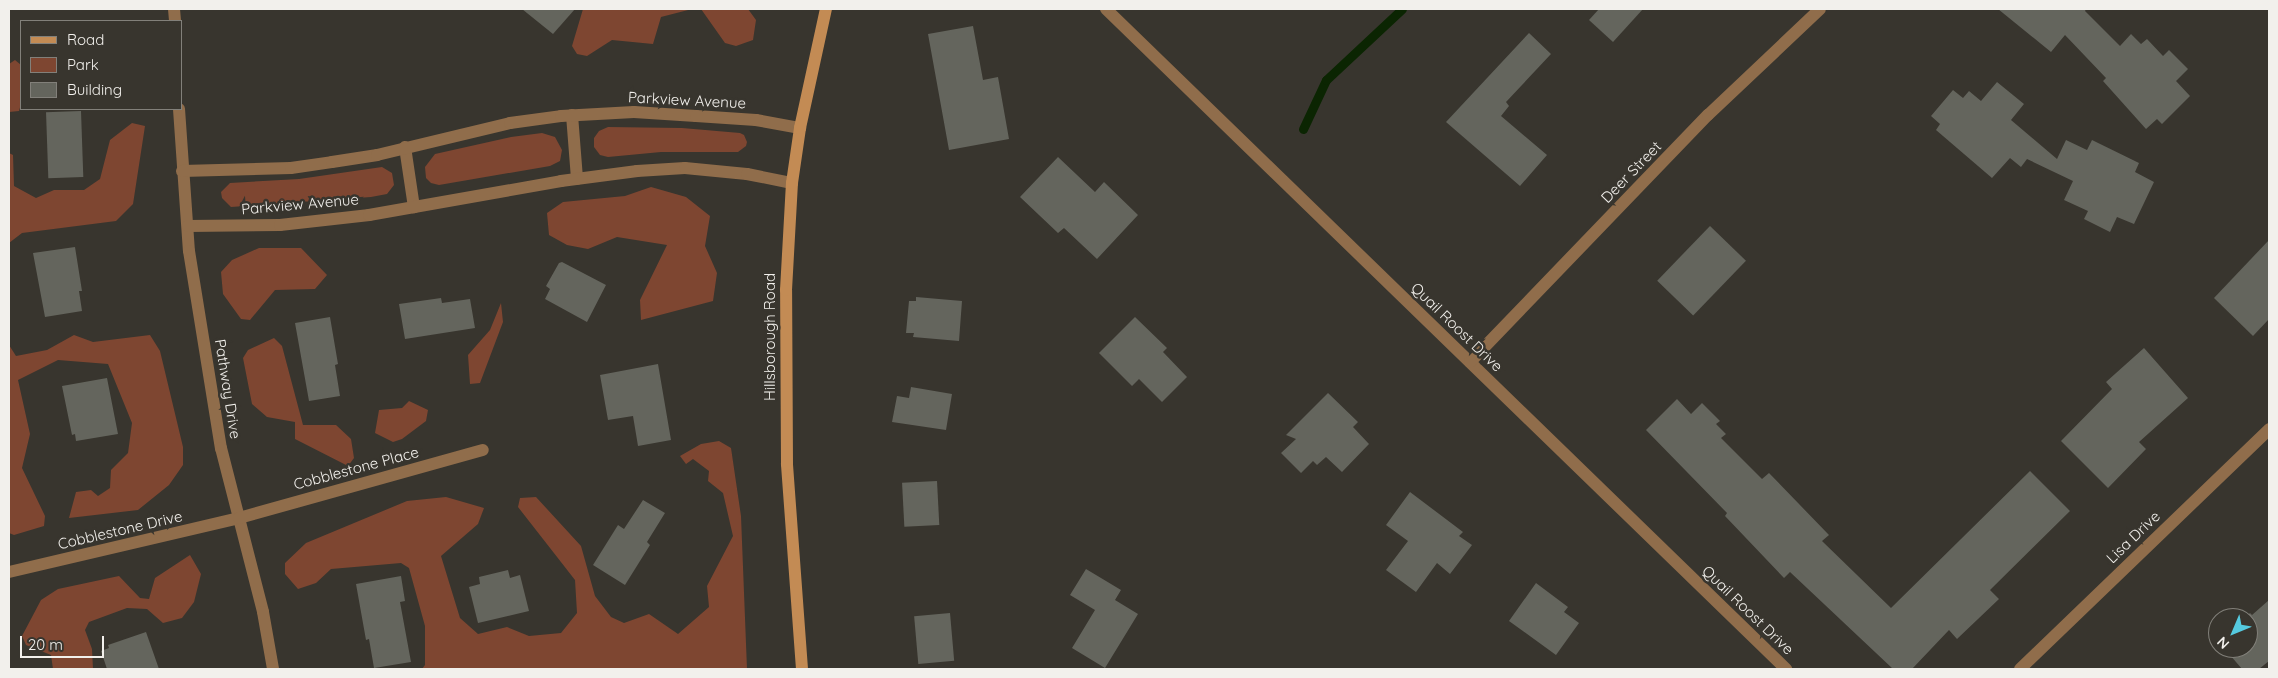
<!DOCTYPE html>
<style>
body{margin:0}
#map{position:relative;width:2278px;height:678px;overflow:hidden;background:#38352e;font-family:Quicksand,sans-serif}
div>[style]{position:absolute}
[style*='--x']{left:calc(var(--x)*1px);top:calc(var(--y)*1px);width:calc(var(--w)*1px);rotate:calc(var(--a)*1deg)}
.green>*{inset:0;background:#7e4631}
.stream>*{height:9px;margin:-4.5px;padding:0 4.5px;transform-origin:4.5px;border-radius:4.5px;background:#0b2502}
.building>*{inset:0;background:#64655d;transform-origin:0 0}
.street>*{height:12px;margin:-6px;padding:0 6px;transform-origin:6px;border-radius:6px;background:#906d4b}
.secondary>*{height:12px;margin:-6px;padding:0 6px;transform-origin:6px;border-radius:6px;background:#c38b54}
span{translate:-50% -50%;white-space:nowrap;text-align:center;line-height:1.15;-webkit-text-stroke:5px #38352e;paint-order:stroke}
.street-label{font-size:15px;color:#f2f0ec}
.frame{position:absolute;inset:0;border:10px solid #f2f0ec;pointer-events:none}
.legend{position:absolute;left:20px;top:20px;width:162px;height:90px;box-sizing:border-box;background:#38352e;border:1px solid #82807a;margin:0;padding:6px 9px;list-style:none;font-size:15px;color:#f2f0ec}
.legend li{display:flex;align-items:center;gap:10px;height:25px}
.legend b{width:25px;border:1px solid #82807a}
.north{position:absolute;left:2208px;top:608px;width:50px;height:50px;box-sizing:border-box;background:#38352e;border:1px solid #82807a;border-radius:50%;rotate:225deg;font-size:14px;font-weight:700;line-height:20px;text-align:center;color:#f2f0ec}
.north::after{content:'';display:block;margin:auto;width:18px;height:22px;background:#55cadf;clip-path:polygon(50% 0,100% 100%,50% 72%,0 100%)}
.scale{position:absolute;left:20px;top:636px;width:84px;height:22px;box-sizing:border-box;border:2px solid #f2f0ec;border-top:0;padding-left:6px;font-size:15px;line-height:18px;white-space:nowrap;color:#f2f0ec;-webkit-text-stroke:4px #38352e;paint-order:stroke}
</style>
<div id="map">
<div class="green">
<div style="clip-path:polygon(583px 9px,748px 9px,756px 20px,753px 40px,736px 46px,725px 43px,701px 9px,692px 9px,661px 17px,653px 44px,612px 40px,587px 56px,577px 54px,572px 46px)"></div>
<div style="clip-path:polygon(15px 60px,21px 65px,21px 104px,19px 111px,9px 112px,9px 64px)"></div>
<div style="clip-path:polygon(132px 123px,145px 126px,133px 204px,116px 221px,22px 233px,9px 243px,9px 153px,13px 155px,14px 186px,36px 198px,54px 190px,84px 190px,100px 179px,110px 140px)"></div>
<div style="clip-path:polygon(608px 127px,682px 128px,740px 133px,744px 135px,747px 142px,746px 146px,738px 152px,661px 152px,608px 157px,600px 155px,594px 147px,594px 138px,599px 131px)"></div>
<div style="clip-path:polygon(542px 133px,555px 137px,562px 150px,560px 161px,550px 166px,439px 185px,431px 183px,426px 178px,425px 167px,435px 154px,511px 137px)"></div>
<div style="clip-path:polygon(382px 167px,392px 173px,394px 185px,387px 194px,371px 197px,231px 207px,222px 198px,221px 192px,230px 183px,299px 179px)"></div>
<div style="clip-path:polygon(651px 187px,686px 197px,710px 216px,705px 246px,717px 273px,713px 301px,641px 320px,640px 300px,667px 245px,617px 237px,588px 249px,567px 245px,549px 235px,547px 213px,563px 202px,625px 196px)"></div>
<div style="clip-path:polygon(259px 248px,301px 248px,327px 275px,315px 289px,275px 290px,250px 320px,241px 319px,223px 294px,221px 272px,232px 260px)"></div>
<div style="clip-path:polygon(501px 303px,503px 322px,480px 383px,470px 384px,468px 355px,490px 330px)"></div>
<div style="clip-path:polygon(74px 335px,93px 342px,150px 335px,160px 351px,183px 447px,183px 465px,169px 485px,138px 510px,69px 518px,76px 492px,91px 490px,98px 496px,110px 488px,111px 470px,128px 453px,132px 423px,108px 364px,58px 360px,18px 380px,30px 434px,22px 468px,45px 516px,44px 526px,14px 535px,9px 533px,9px 345px,16px 356px,47px 350px)"></div>
<div style="clip-path:polygon(274px 338px,282px 346px,303px 425px,336px 425px,351px 439px,354px 458px,348px 466px,295px 439px,295px 422px,267px 417px,252px 404px,243px 358px,248px 350px)"></div>
<div style="clip-path:polygon(409px 401px,428px 410px,426px 421px,402px 439px,393px 442px,375px 433px,379px 410px,402px 408px)"></div>
<div style="clip-path:polygon(719px 441px,731px 448px,741px 516px,747px 669px,422px 669px,425px 665px,425px 626px,409px 568px,401px 563px,331px 569px,316px 583px,298px 589px,285px 574px,285px 563px,306px 543px,407px 501px,446px 497px,484px 508px,478px 524px,441px 556px,460px 618px,478px 634px,507px 627px,529px 636px,561px 633px,577px 613px,575px 580px,518px 507px,520px 498px,536px 497px,581px 546px,595px 596px,611px 617px,624px 623px,649px 614px,678px 634px,709px 607px,707px 586px,733px 536px,723px 493px,708px 481px,709px 471px,693px 459px,686px 464px,680px 456px,701px 444px)"></div>
<div style="clip-path:polygon(190px 555px,201px 574px,194px 602px,182px 618px,163px 623px,147px 609px,127px 608px,89px 622px,85px 630px,92px 649px,93px 669px,53px 669px,51px 655px,26px 645px,22px 636px,41px 600px,58px 589px,119px 576px,140px 598px,149px 599px,155px 578px)"></div>
</div>
<div class="stream">
<div style="--x:1303;--y:129;--w:54;--a:-64.9"></div>
<div style="--x:1326;--y:80;--w:104;--a:-43.1"></div>
</div>
<div class="building">
<div style="clip-path:polygon(522px 9px,575px 9px,553px 34px)"></div>
<div style="clip-path:polygon(1599px 9px,1643px 9px,1613px 42px,1589px 20px)"></div>
<div style="clip-path:polygon(1998px 9px,2086px 9px,2085px 11px,2120px 46px,2131px 34px,2141px 44px,2147px 39px,2163px 56px,2169px 50px,2188px 69px,2176px 81px,2190px 96px,2162px 124px,2157px 119px,2146px 129px,2103px 81px,2106px 78px,2065px 35px,2051px 52px)"></div>
<div style="clip-path:polygon(973px 26px,983px 80px,998px 77px,1009px 139px,949px 150px,928px 34px)"></div>
<div style="clip-path:polygon(1529px 33px,1551px 54px,1506px 102px,1509px 106px,1501px 116px,1547px 155px,1520px 186px,1446px 122px)"></div>
<div style="clip-path:polygon(1997px 82px,2024px 104px,2011px 120px,2057px 159px,2066px 140px,2087px 150px,2092px 140px,2139px 163px,2135px 172px,2154px 182px,2134px 224px,2117px 217px,2110px 232px,2084px 219px,2088px 211px,2064px 200px,2073px 181px,2027px 159px,2021px 167px,2010px 158px,1992px 178px,1936px 130px,1940px 124px,1931px 116px,1953px 90px,1963px 98px,1969px 91px,1981px 101px)"></div>
<div style="left:81px;top:111px;width:66px;height:35px;rotate:88deg"></div>
<div style="clip-path:polygon(1058px 157px,1095px 192px,1104px 182px,1138px 215px,1097px 259px,1064px 228px,1058px 233px,1020px 197px)"></div>
<div style="left:1710px;top:226px;width:50px;height:76px;rotate:44deg"></div>
<div style="clip-path:polygon(2269px 240px,2269px 319px,2253px 336px,2214px 298px)"></div>
<div style="clip-path:polygon(75px 247px,82px 291px,79px 291px,82px 311px,45px 317px,33px 253px)"></div>
<div style="clip-path:polygon(562px 262px,606px 285px,587px 322px,545px 299px,550px 289px,546px 286px,559px 263px)"></div>
<div style="clip-path:polygon(916px 297px,962px 301px,959px 341px,913px 337px,914px 333px,906px 333px,909px 301px,916px 301px)"></div>
<div style="clip-path:polygon(441px 298px,442px 303px,470px 299px,475px 328px,405px 339px,399px 304px)"></div>
<div style="clip-path:polygon(330px 317px,338px 364px,335px 365px,340px 396px,309px 401px,295px 323px)"></div>
<div style="clip-path:polygon(1135px 317px,1167px 348px,1163px 352px,1187px 377px,1162px 402px,1139px 379px,1132px 386px,1099px 353px)"></div>
<div style="clip-path:polygon(2144px 348px,2188px 398px,2139px 442px,2146px 449px,2108px 488px,2061px 441px,2112px 389px,2106px 382px)"></div>
<div style="clip-path:polygon(658px 364px,671px 440px,638px 446px,633px 416px,608px 420px,600px 375px)"></div>
<div style="clip-path:polygon(107px 378px,118px 434px,76px 441px,75px 434px,72px 435px,62px 386px)"></div>
<div style="clip-path:polygon(911px 387px,952px 394px,946px 430px,892px 422px,897px 396px,909px 398px)"></div>
<div style="clip-path:polygon(1328px 393px,1358px 422px,1353px 427px,1369px 444px,1342px 472px,1326px 457px,1317px 465px,1313px 461px,1301px 473px,1281px 453px,1296px 439px,1286px 435px)"></div>
<div style="clip-path:polygon(1677px 399px,1691px 414px,1702px 403px,1720px 421px,1716px 424px,1726px 434px,1721px 438px,1762px 479px,1769px 473px,1829px 535px,1822px 541px,1891px 608px,2030px 471px,2070px 511px,1990px 590px,1999px 599px,1957px 639px,1949px 630px,1912px 669px,1893px 669px,1790px 572px,1784px 578px,1725px 516px,1727px 513px,1646px 430px)"></div>
<div style="left:937px;top:481px;width:44px;height:35px;rotate:87deg"></div>
<div style="clip-path:polygon(1410px 492px,1463px 532px,1459px 536px,1472px 545px,1450px 574px,1437px 563px,1416px 592px,1386px 570px,1408px 541px,1386px 525px)"></div>
<div style="clip-path:polygon(643px 500px,665px 513px,647px 542px,650px 545px,625px 585px,593px 565px,618px 525px,624px 529px)"></div>
<div style="clip-path:polygon(1086px 569px,1121px 590px,1115px 600px,1138px 614px,1105px 668px,1072px 648px,1095px 610px,1070px 595px)"></div>
<div style="clip-path:polygon(508px 570px,510px 578px,520px 575px,529px 611px,478px 623px,469px 587px,480px 584px,479px 577px)"></div>
<div style="clip-path:polygon(401px 576px,405px 601px,400px 602px,411px 662px,374px 668px,369px 639px,366px 640px,356px 584px)"></div>
<div style="clip-path:polygon(1536px 583px,1568px 607px,1564px 612px,1579px 623px,1556px 655px,1509px 621px)"></div>
<div style="clip-path:polygon(2269px 600px,2269px 661px,2259px 669px,2242px 669px,2224px 648px,2248px 648px,2248px 618px,2244px 618px,2250px 613px,2252px 615px)"></div>
<div style="left:950px;top:613px;width:48px;height:36px;rotate:85deg"></div>
<div style="clip-path:polygon(146px 632px,159px 669px,107px 669px,101px 651px,109px 648px,108px 645px)"></div>
</div>
<div class="street">
<div style="--x:174;--y:9;--w:12;--a:85"></div>
<div style="--x:1106;--y:9;--w:948;--a:44.14"></div>
<div style="--x:179;--y:109;--w:142;--a:86"></div>
<div style="--x:189;--y:251;--w:200;--a:80.8"></div>
<div style="--x:221;--y:448;--w:169;--a:75.6"></div>
<div style="--x:263;--y:612;--w:58;--a:80"></div>
<div style="--x:572;--y:115;--w:64;--a:85.5"></div>
<div style="--x:405;--y:147;--w:61;--a:81.5"></div>
<div style="--x:182;--y:171;--w:109;--a:-1.6"></div>
<div style="--x:291;--y:168;--w:41;--a:-8.3"></div>
<div style="--x:332;--y:162;--w:46;--a:-8.8"></div>
<div style="--x:377;--y:155;--w:137;--a:-13.5"></div>
<div style="--x:510;--y:123;--w:51;--a:-7.8"></div>
<div style="--x:561;--y:116;--w:73;--a:-3.1"></div>
<div style="--x:634;--y:112;--w:62;--a:3.7"></div>
<div style="--x:696;--y:116;--w:60;--a:3.8"></div>
<div style="--x:756;--y:120;--w:45;--a:10.3"></div>
<div style="--x:188;--y:226;--w:92;--a:-0.6"></div>
<div style="--x:280;--y:225;--w:90;--a:-6.4"></div>
<div style="--x:369;--y:215;--w:195;--a:-10"></div>
<div style="--x:561;--y:181;--w:77;--a:-7.5"></div>
<div style="--x:637;--y:171;--w:48;--a:-3.6"></div>
<div style="--x:685;--y:168;--w:62;--a:5.5"></div>
<div style="--x:747;--y:174;--w:46;--a:11.3"></div>
<div style="--x:1470;--y:362;--w:343;--a:-46.1"></div>
<div style="--x:1708;--y:115;--w:154;--a:-43.4"></div>
<div style="--x:9;--y:572;--w:236;--a:-13.2"></div>
<div style="--x:239;--y:518;--w:253;--a:-15.6"></div>
<div style="--x:2020;--y:669;--w:346;--a:-43.9"></div>
</div>
<div class="secondary">
<div style="--x:802;--y:669;--w:206;--a:-94.2"></div>
<div style="--x:787;--y:464;--w:174;--a:-90.3"></div>
<div style="--x:786;--y:290;--w:107;--a:-86.8"></div>
<div style="--x:792;--y:183;--w:56;--a:-81.7"></div>
<div style="--x:800;--y:128;--w:122;--a:-77.7"></div>
</div>
<div class="street-label">
<span style="left:687px;top:100px;rotate:3deg">Parkview Avenue</span>
<span style="left:1631px;top:172px;rotate:-46deg">Deer Street</span>
<span style="left:300px;top:204px;rotate:-5deg">Parkview Avenue</span>
<span style="left:1457px;top:327px;rotate:44deg">Quail Roost Drive</span>
<span style="left:770px;top:337px;rotate:-90deg">Hillsborough Road</span>
<span style="left:228px;top:389px;rotate:81deg">Pathway Drive</span>
<span style="left:356px;top:468px;rotate:-15deg">Cobblestone Place</span>
<span style="left:120px;top:530px;rotate:-13deg">Cobblestone Drive</span>
<span style="left:2133px;top:537px;rotate:-44deg">Lisa Drive</span>
<span style="left:1748px;top:610px;rotate:44deg">Quail Roost Drive</span>
</div>
<div class="frame"></div>
<ul class="legend">
<li><b style="height:6px;background:#c38b54"></b>Road</li>
<li><b style="height:14px;background:#7e4631"></b>Park</li>
<li><b style="height:14px;background:#64655d"></b>Building</li>
</ul>
<div class="north">N</div>
<div class="scale">20 m</div>
</div>
